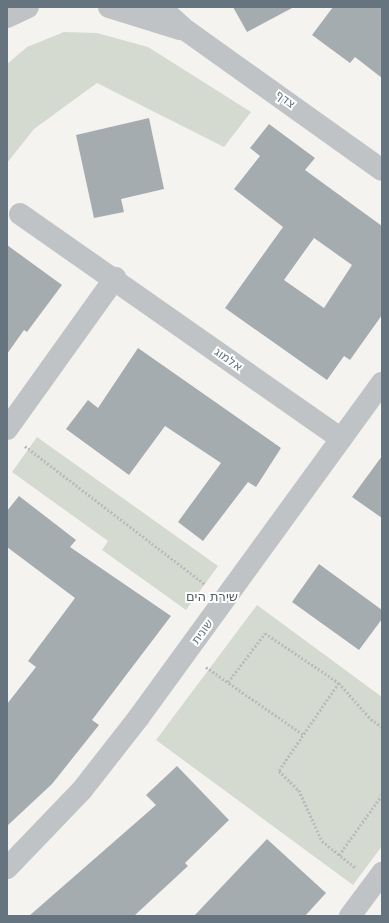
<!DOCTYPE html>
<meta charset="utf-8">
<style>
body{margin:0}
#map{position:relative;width:389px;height:923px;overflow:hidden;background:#f4f3f0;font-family:"DejaVu Sans","Noto Sans Hebrew",sans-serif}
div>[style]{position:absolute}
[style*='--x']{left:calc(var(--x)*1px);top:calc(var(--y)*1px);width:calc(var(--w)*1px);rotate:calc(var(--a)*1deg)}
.green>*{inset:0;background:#d5dad1}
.building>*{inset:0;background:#a5acb0}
.path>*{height:2.5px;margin-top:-1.25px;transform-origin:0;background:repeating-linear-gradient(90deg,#b9bbbd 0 2px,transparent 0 4px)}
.minor>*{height:22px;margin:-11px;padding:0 11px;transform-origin:11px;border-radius:11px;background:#bfc3c6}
span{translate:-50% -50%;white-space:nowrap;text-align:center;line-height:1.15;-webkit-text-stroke:4px #fff;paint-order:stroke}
.street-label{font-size:12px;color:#65747f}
.neighbourhood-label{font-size:13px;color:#525d64}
.frame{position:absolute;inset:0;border:8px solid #65747f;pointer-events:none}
</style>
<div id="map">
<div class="green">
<div style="clip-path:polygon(64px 32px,97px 33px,148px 47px,251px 112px,224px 147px,97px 83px,34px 129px,7px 163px,7px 64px,27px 47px)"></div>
<div style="clip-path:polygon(37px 437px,218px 566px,186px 610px,102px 550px,108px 541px,12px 472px)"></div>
<div style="clip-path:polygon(257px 605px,382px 697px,382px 846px,353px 885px,156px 740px)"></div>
</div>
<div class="building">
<div style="clip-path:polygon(233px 7px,294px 7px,247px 32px)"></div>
<div style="clip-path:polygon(333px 7px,382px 7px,382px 78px,355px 57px,350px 63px,312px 35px)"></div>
<div style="clip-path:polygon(149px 118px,164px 189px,121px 199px,124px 212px,94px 218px,76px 135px)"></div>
<div style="clip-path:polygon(evenodd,269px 124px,315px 158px,305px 170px,382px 226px,382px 315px,350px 360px,344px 356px,327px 380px,225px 308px,283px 227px,234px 189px,260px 156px,250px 148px,269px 124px,314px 238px,352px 265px,324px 308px,284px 280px,314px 238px)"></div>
<div style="clip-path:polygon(7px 245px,62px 285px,27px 332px,24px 330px,7px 354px)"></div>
<div style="clip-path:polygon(138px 348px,281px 448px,256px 487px,248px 482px,203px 541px,178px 522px,221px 463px,165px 426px,129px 475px,66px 429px,88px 400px,98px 408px)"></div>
<div style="clip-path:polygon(382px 456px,382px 518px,352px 497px)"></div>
<div style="clip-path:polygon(19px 496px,76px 540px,70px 547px,171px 616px,92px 720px,99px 725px,52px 784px,7px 826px,7px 704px,36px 667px,28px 661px,75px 598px,7px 547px,7px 511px)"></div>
<div style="clip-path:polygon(319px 564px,382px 610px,382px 619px,359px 650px,292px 602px)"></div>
<div style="clip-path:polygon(177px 766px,229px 820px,185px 863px,188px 866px,134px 916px,29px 916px,156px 805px,146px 795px)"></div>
<div style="clip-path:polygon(267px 839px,326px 893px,305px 916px,194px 916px)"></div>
</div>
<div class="path">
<div style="--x:25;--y:446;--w:227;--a:37.5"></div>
<div style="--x:206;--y:667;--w:119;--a:34.8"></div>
<div style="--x:228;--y:682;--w:61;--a:-52.9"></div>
<div style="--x:265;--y:633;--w:89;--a:34"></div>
<div style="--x:339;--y:683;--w:48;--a:48.4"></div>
<div style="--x:371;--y:719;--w:14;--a:36"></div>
<div style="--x:339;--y:683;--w:107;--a:124.3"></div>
<div style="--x:279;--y:771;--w:28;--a:44"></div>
<div style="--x:299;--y:790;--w:56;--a:65.7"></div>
<div style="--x:322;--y:841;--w:43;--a:38.5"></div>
<div style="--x:339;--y:855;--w:74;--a:-54.4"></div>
</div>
<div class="minor">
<div style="--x:109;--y:7;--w:74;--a:17.2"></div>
<div style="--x:160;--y:7;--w:36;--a:42"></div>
<div style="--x:187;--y:31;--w:239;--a:35.5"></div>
<div style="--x:7;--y:17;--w:23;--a:-25"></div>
<div style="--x:20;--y:214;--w:392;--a:35"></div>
<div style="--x:7;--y:429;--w:186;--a:-54.4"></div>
<div style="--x:7;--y:868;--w:108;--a:-46.1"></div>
<div style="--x:82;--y:790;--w:93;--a:-52"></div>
<div style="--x:139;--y:717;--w:413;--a:-54"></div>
<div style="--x:350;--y:916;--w:54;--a:-53.3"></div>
</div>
<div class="street-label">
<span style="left:285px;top:100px;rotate:36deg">צדף</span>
<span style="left:228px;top:360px;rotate:35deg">אלמוג</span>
<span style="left:203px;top:632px;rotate:-54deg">שונית</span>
</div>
<div class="neighbourhood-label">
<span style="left:212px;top:597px">שירת הים</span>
</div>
<div class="frame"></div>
</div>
